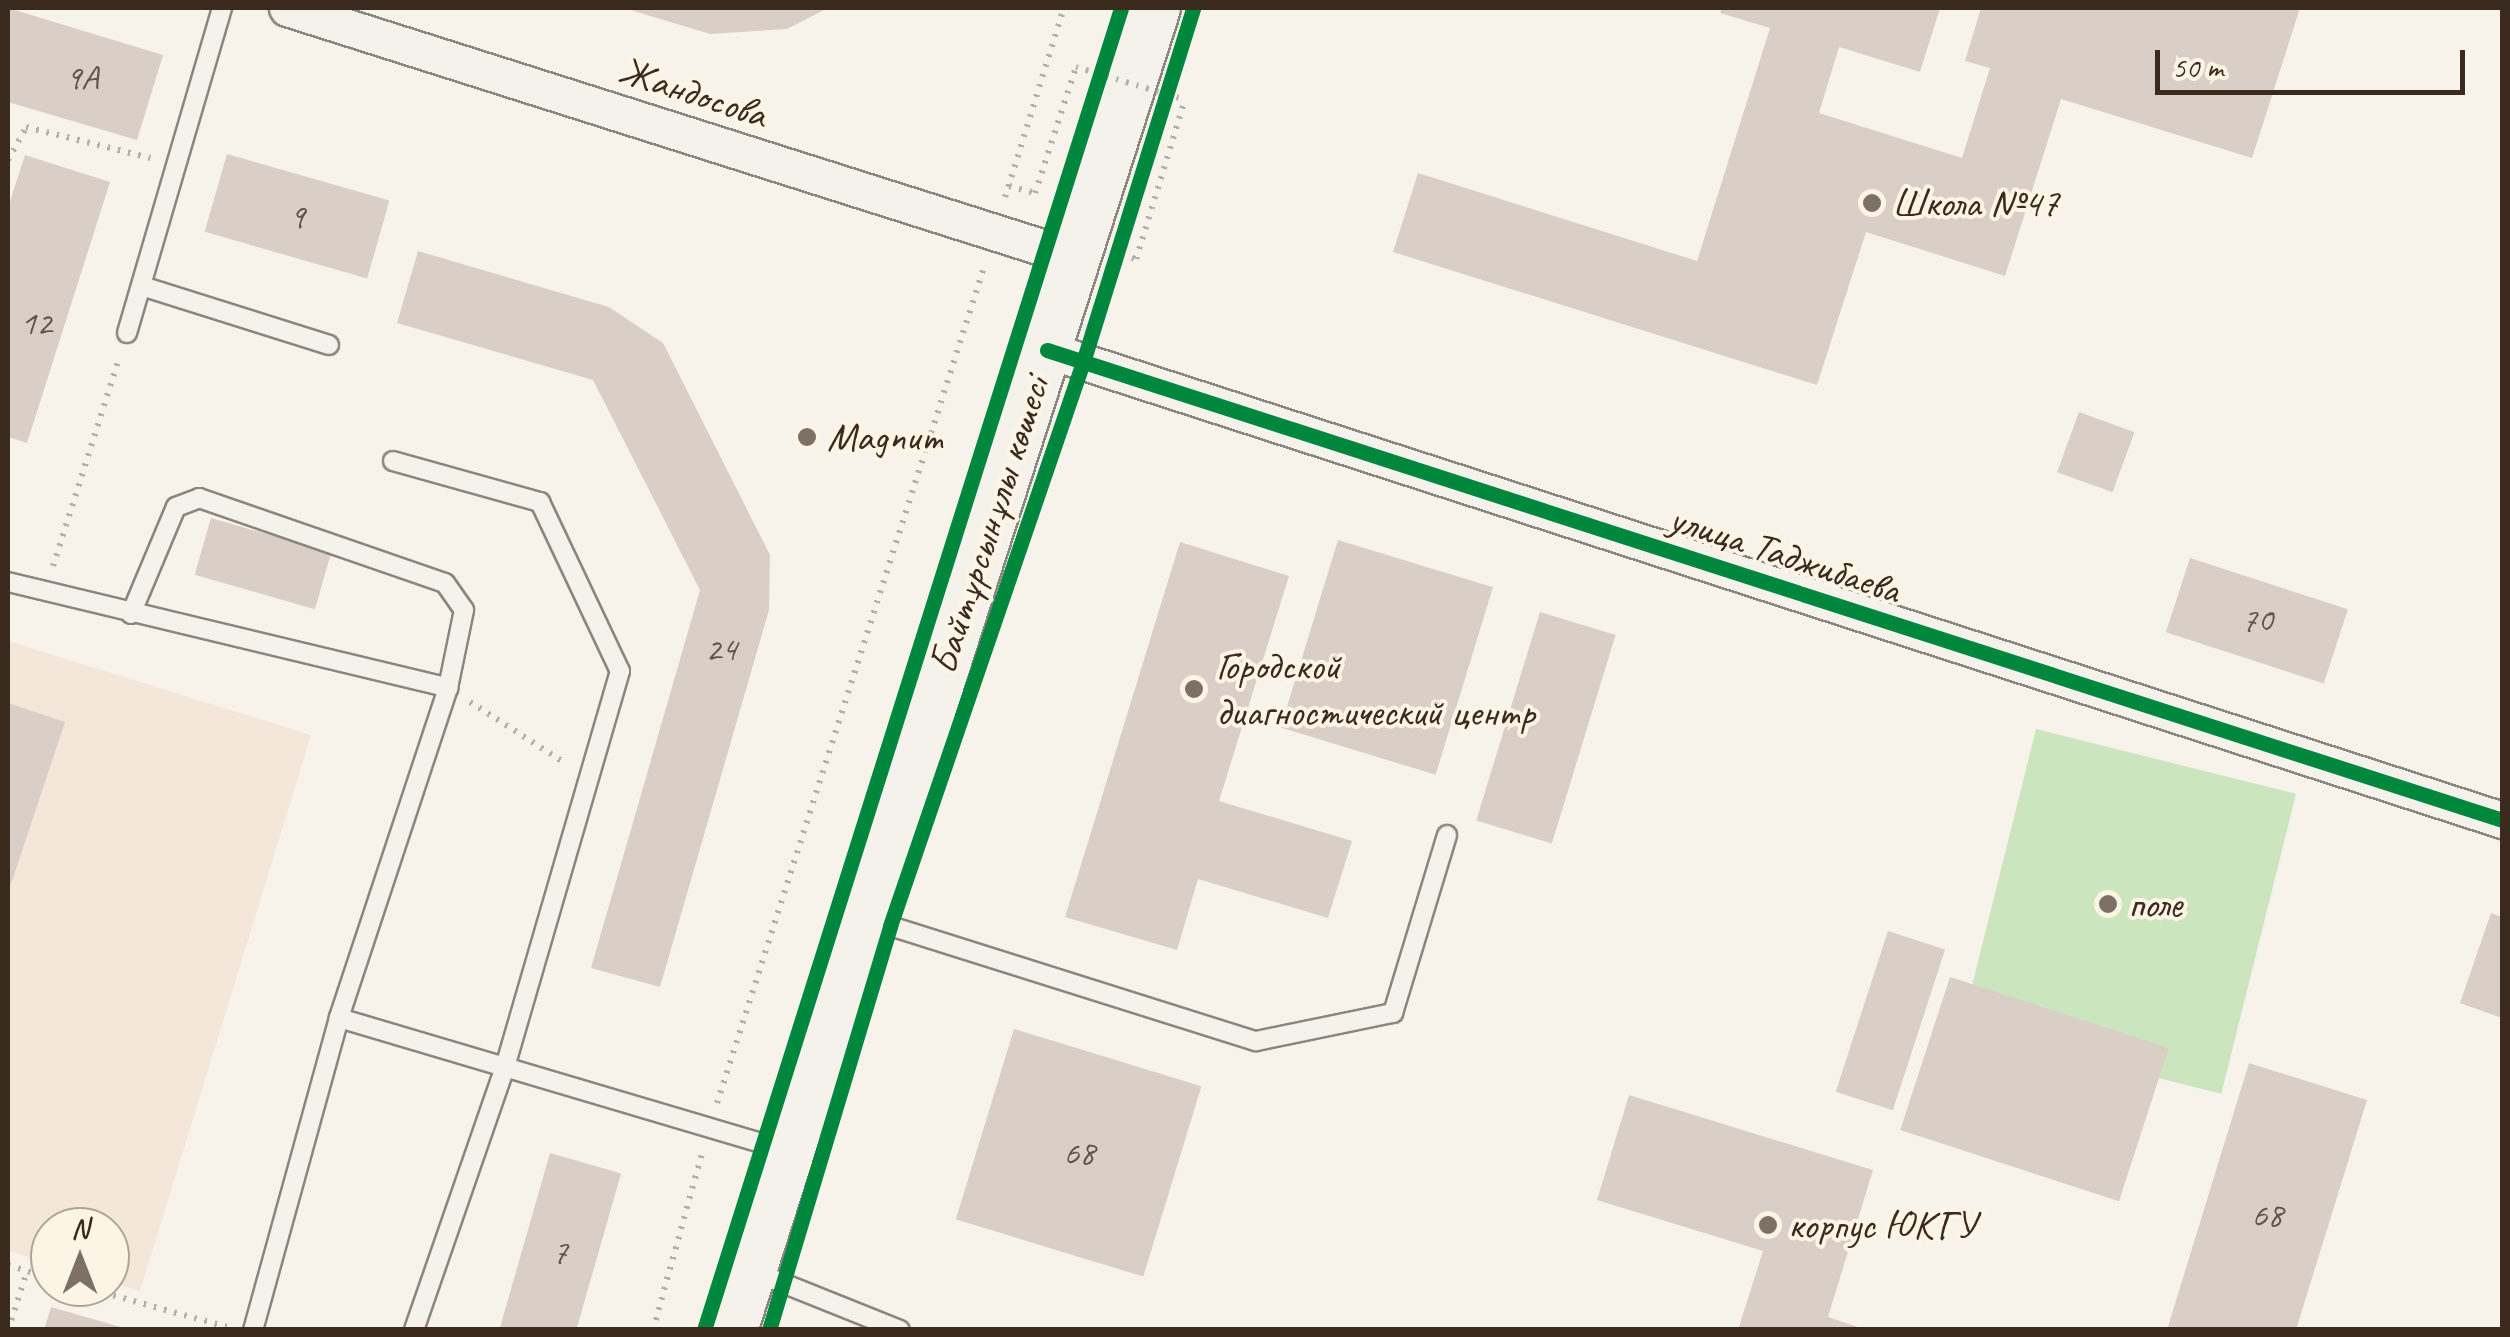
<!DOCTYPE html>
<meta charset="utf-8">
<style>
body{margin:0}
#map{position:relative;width:2510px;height:1337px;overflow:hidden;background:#f7f3ea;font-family:Caveat,sans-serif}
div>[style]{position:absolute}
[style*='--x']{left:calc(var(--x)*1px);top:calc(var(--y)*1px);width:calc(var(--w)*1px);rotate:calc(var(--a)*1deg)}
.built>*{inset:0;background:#f4e7d9}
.green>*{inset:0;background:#cbe5bf;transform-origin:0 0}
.building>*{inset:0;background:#dacfc6;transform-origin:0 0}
.path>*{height:6px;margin-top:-3px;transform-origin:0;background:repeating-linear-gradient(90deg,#b3afa9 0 2.5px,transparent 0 10.5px)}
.roads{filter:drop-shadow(2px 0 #8b867f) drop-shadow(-2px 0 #8b867f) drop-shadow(0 2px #8b867f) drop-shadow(0 -2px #8b867f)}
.lane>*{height:18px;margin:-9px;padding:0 9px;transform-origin:9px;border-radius:9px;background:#f5f2ec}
.street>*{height:35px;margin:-17.5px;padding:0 17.5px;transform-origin:17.5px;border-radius:17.5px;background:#f5f2ec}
.secondary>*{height:50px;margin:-25px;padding:0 25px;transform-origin:25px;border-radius:25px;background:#f5f2ec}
.path-bridge>*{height:6px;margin-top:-3px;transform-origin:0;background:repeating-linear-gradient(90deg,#b3afa9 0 2.5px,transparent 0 10.5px)}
.cycleway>*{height:15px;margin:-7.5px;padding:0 7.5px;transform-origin:7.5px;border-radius:7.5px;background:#00873e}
.dots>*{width:28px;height:28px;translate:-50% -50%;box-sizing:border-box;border:5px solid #fcf5e5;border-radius:50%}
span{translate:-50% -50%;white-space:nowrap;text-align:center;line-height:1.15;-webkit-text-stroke:8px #fcf5e5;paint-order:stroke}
.number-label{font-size:35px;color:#635348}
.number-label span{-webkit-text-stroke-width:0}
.street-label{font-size:40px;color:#3b2a1e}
.poi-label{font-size:40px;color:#3b2a1e}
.left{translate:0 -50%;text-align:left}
.frame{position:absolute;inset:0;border:10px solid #3b2a1e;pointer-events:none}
.north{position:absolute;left:30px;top:1207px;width:100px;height:100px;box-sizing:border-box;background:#fcf5e5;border:2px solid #afa495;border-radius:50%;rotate:0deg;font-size:28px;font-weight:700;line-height:40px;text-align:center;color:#3b2a1e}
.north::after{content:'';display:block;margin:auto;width:35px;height:45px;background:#7d7065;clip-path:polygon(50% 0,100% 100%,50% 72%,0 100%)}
.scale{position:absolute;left:2155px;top:50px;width:310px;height:45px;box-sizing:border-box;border:5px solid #3b2a1e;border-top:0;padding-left:12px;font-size:30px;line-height:35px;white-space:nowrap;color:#3b2a1e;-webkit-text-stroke:8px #fcf5e5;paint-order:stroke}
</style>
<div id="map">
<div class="built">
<div style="clip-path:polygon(8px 641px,311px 735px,140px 1291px,110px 1282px,110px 1227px,50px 1227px,50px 1264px,8px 1251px)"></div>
</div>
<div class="green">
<div style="left:2036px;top:729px;width:268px;height:309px;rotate:14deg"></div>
</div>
<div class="building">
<div style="clip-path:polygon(8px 8px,163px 55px,137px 140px,8px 102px)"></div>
<div style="clip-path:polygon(624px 8px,828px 8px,787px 29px,710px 34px)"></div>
<div style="clip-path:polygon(1722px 8px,1940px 8px,1920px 72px,1839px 47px,1819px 113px,1962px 158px,1990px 68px,1965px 61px,1981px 8px,2300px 8px,2252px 158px,2061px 99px,2005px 276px,1866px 232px,1817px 385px,1393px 252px,1418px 173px,1697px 261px,1770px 28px,1720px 13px)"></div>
<div style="left:227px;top:154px;width:169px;height:81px;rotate:16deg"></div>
<div style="clip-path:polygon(25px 155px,110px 182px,27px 443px,8px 437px,8px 208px)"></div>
<div style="clip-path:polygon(418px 251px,609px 307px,663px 343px,770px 555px,769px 610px,660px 987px,591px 968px,700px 590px,593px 380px,397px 323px)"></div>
<div style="left:2079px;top:412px;width:59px;height:64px;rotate:20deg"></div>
<div style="left:211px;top:518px;width:125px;height:59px;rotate:16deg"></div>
<div style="left:1338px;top:540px;width:162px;height:196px;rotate:17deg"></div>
<div style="clip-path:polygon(1180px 542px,1289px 576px,1219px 801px,1352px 841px,1328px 918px,1198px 879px,1177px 950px,1065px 917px)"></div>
<div style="left:2190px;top:558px;width:166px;height:78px;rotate:18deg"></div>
<div style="left:1540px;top:612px;width:79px;height:218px;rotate:17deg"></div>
<div style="clip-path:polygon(8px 703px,65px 722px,8px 893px)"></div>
<div style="clip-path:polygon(2491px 913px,2502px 917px,2502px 1018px,2460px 1003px)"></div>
<div style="left:1888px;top:931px;width:60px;height:169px;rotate:18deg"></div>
<div style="left:1950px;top:977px;width:230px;height:161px;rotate:18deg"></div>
<div style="left:1014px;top:1029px;width:196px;height:199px;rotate:17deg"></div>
<div style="clip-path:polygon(2249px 1063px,2367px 1100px,2296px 1330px,2167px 1330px)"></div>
<div style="clip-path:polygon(1629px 1095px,1873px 1170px,1828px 1317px,1867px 1330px,1738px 1330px,1763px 1251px,1597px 1200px)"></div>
<div style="left:550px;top:1153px;width:74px;height:184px;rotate:16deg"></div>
<div style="clip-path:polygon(51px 1307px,124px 1328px,124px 1330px,44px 1330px)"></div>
</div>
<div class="path">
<div style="--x:8;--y:160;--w:38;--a:-61"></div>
<div style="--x:26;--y:127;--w:128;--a:14"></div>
<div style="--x:1009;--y:186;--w:27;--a:15"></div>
<div style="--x:1035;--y:193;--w:133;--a:-72"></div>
<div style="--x:1005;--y:197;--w:198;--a:-72.7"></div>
<div style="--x:1122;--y:254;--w:15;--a:20"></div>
<div style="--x:1136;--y:259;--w:166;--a:-72.9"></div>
<div style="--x:53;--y:566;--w:218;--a:-72.4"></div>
<div style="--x:470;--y:702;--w:113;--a:32.7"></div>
<div style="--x:717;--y:1103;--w:878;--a:-72.29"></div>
<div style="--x:8;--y:1265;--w:44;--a:17.2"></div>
<div style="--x:83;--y:1287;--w:149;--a:15.5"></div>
<div style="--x:8;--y:1330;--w:62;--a:-72.1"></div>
<div style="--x:653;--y:1330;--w:184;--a:-74.5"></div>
</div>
<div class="roads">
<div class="lane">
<div style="--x:142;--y:286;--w:196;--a:17.5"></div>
<div style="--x:127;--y:333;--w:339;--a:-73.7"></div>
<div style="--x:393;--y:461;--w:153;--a:15.6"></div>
<div style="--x:540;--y:502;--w:187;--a:64.7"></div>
<div style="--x:620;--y:671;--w:412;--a:106.2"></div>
<div style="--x:505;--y:1067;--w:278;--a:109.1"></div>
<div style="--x:8;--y:582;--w:453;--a:13.5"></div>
<div style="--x:448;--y:688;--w:348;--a:108.3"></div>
<div style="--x:339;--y:1018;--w:324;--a:105.4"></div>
<div style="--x:131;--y:614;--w:116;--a:-67.2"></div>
<div style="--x:176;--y:507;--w:25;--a:-21"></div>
<div style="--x:199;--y:498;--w:260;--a:19.1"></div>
<div style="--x:445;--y:583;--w:33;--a:55"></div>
<div style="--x:464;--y:610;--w:80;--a:101.6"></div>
<div style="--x:865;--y:918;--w:410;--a:17.5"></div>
<div style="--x:1256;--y:1041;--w:140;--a:-11.6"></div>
<div style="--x:1393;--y:1013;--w:186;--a:-73.1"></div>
<div style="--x:339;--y:1018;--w:465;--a:16.5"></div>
<div style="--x:755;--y:1272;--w:156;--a:21.8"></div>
</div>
<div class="street">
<div style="--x:287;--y:8;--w:824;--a:17.58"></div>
<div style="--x:1047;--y:350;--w:1529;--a:17.9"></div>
</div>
<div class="secondary">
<div style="--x:732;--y:1330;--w:1388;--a:-72.26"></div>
</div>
</div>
<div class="path-bridge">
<div style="--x:1076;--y:67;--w:114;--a:16.8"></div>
</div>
<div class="cycleway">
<div style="--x:1047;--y:350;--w:1529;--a:17.9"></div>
<div style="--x:704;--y:1330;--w:1386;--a:-72.49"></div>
<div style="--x:769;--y:1330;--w:422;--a:-73.3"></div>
<div style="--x:890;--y:926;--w:596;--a:-71.11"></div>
<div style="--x:1083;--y:362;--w:371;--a:-72.7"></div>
</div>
<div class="dots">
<div style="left:1872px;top:203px;background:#7d7065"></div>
<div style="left:807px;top:437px;background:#7d7065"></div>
<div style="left:1194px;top:689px;background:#7d7065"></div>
<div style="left:2108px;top:904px;background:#7d7065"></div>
<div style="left:1768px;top:1225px;background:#7d7065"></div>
</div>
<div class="number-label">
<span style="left:82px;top:78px">9А</span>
<span style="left:297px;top:217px">9</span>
<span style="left:36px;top:323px">12</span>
<span style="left:2257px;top:620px">70</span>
<span style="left:721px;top:649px">24</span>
<span style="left:1079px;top:1153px">68</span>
<span style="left:2267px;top:1215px">68</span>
<span style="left:560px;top:1252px">7</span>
</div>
<div class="street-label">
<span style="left:693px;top:92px;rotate:18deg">Жандосова</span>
<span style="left:989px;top:525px;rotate:-72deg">Байтұрсынұлы көшесі</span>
<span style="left:1785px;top:554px;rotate:18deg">улица Таджибаева</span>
</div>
<div class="poi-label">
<span class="left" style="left:1892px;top:203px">Школа №47</span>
<span class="left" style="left:827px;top:437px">Magnum</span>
<span class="left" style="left:1216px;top:689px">Городской<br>диагностический центр</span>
<span class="left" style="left:2128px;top:904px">поле</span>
<span class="left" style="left:1788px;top:1225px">корпус ЮКГУ</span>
</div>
<div class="frame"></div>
<div class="north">N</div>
<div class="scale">50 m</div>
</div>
